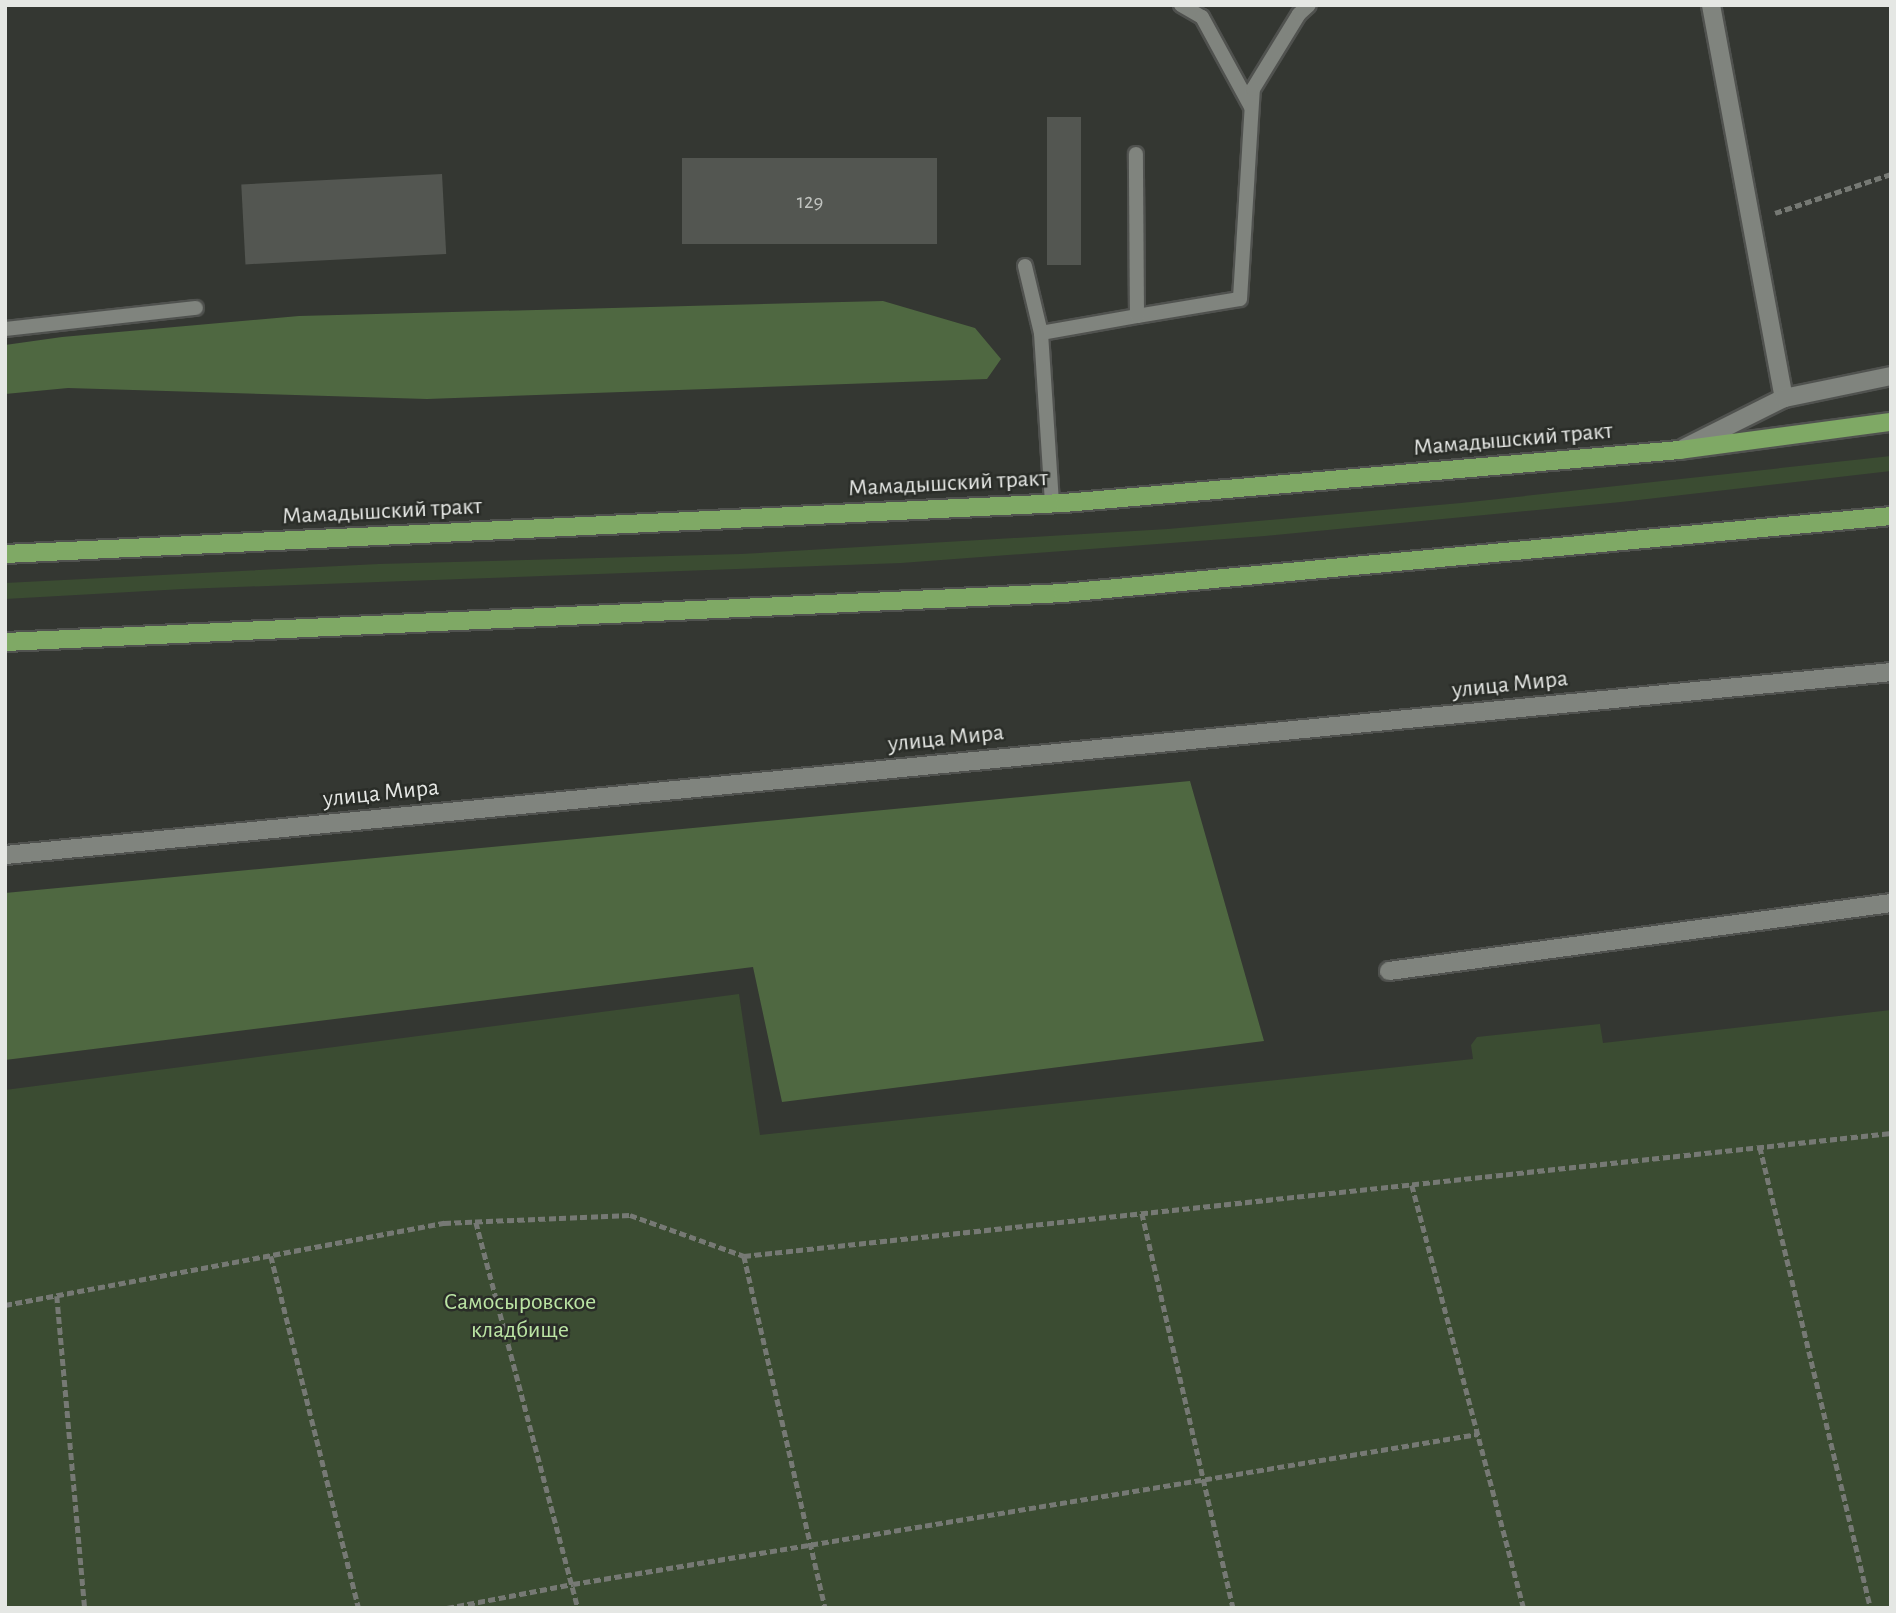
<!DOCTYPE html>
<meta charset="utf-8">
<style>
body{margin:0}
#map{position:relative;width:1896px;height:1613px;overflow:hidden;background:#343732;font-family:"Alegreya Sans",sans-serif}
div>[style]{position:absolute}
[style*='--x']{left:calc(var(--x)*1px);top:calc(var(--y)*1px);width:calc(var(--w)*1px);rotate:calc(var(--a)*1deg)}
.green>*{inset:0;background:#3b4c32}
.forest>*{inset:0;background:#4f6841}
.building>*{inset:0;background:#535651;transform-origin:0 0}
.path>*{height:4.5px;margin-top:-2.25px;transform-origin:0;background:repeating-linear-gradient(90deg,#767974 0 7px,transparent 0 10.5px)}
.roads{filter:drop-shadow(2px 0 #50524f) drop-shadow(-2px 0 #50524f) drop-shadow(0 2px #50524f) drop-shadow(0 -2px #50524f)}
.service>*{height:14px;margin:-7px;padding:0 7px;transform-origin:7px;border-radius:7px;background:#80847e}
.minor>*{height:18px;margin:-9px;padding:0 9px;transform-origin:9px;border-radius:9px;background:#80847e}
.primary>*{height:18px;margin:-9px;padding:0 9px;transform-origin:9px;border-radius:9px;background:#7fa965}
span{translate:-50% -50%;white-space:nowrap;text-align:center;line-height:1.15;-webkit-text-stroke:5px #2a2d28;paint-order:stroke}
.number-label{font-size:21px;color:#c0c3bf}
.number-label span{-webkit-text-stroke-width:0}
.street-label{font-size:24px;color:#e5e7e4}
.park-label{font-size:24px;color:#bbe5a4}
.frame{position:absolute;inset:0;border:7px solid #e5e7e4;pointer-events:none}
</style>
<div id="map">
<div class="green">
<div style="clip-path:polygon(1891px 456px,1891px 471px,1621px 502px,1265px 536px,901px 563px,183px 589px,5px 599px,5px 583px,379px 564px,741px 554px,1168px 529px,1461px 503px)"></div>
<div style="clip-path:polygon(739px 994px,760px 1135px,1473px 1059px,1471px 1045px,1477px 1037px,1600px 1024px,1603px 1043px,1891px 1010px,1891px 1608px,5px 1608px,5px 1090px)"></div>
</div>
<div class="forest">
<div style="clip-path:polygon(883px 301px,975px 328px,1001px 359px,987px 379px,427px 399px,68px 388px,5px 394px,5px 345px,62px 337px,299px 316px)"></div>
<div style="clip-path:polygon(1190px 781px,1264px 1041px,782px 1102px,753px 967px,5px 1060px,5px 893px)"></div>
</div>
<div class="building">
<div style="left:1047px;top:117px;width:34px;height:148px"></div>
<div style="left:937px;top:158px;width:86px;height:255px;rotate:90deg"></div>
<div style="left:442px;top:174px;width:80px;height:201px;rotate:87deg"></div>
</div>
<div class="path">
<div style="--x:1775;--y:213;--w:122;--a:-18.6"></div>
<div style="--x:1760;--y:1147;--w:474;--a:76.5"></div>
<div style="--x:1412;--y:1185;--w:438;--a:75.2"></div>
<div style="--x:1142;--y:1213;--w:405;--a:77"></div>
<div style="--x:476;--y:1222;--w:399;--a:75.2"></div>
<div style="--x:271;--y:1256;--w:363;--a:76"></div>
<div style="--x:744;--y:1256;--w:361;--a:77"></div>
<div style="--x:57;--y:1296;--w:313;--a:84.9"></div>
<div style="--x:5;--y:1305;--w:447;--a:-10.6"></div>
<div style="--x:444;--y:1223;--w:186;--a:-2.5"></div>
<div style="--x:630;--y:1215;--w:121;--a:19.8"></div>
<div style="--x:744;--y:1256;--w:1154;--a:-6.12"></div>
<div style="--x:447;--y:1608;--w:128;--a:-10.8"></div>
<div style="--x:573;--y:1584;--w:917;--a:-9.41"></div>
</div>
<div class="roads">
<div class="service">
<div style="--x:1181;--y:5;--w:24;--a:30"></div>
<div style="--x:1202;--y:17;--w:102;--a:61.4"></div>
<div style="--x:1025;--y:266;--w:69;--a:76.6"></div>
<div style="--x:1041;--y:333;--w:171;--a:86.3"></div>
<div style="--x:1137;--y:316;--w:104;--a:-9.4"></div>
<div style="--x:1240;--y:299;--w:210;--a:-86.5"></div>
<div style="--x:1253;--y:89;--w:88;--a:-58.5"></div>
<div style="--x:1299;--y:14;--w:13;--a:-42"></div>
<div style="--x:5;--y:329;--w:192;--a:-6.3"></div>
<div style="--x:1041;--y:333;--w:97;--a:-10"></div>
<div style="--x:1137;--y:316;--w:162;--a:-90.4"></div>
</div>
<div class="minor">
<div style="--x:1711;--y:5;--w:400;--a:79.5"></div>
<div style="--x:1684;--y:448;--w:112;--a:-26.6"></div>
<div style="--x:1784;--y:398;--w:109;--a:-11.6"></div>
<div style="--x:5;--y:855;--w:1895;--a:-5.54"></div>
<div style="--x:1389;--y:971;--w:507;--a:-7.71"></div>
</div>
<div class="primary">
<div style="--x:5;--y:554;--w:1060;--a:-2.76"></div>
<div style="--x:1064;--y:503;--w:618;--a:-4.92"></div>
<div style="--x:1680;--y:450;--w:213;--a:-7.6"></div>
<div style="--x:5;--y:642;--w:1059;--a:-2.65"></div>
<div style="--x:1063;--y:593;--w:832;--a:-5.31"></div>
</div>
</div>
<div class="number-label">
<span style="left:810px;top:202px">129</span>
</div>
<div class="street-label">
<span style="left:1513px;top:440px;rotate:-5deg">Мамадышский тракт</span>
<span style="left:948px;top:484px;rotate:-3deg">Мамадышский тракт</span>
<span style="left:382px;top:512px;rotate:-3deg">Мамадышский тракт</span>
<span style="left:1510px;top:685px;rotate:-6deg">улица Мира</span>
<span style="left:946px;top:739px;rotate:-6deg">улица Мира</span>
<span style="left:381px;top:794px;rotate:-6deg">улица Мира</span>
</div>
<div class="park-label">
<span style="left:520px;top:1317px">Самосыровское<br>кладбище</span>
</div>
<div class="frame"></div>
</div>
